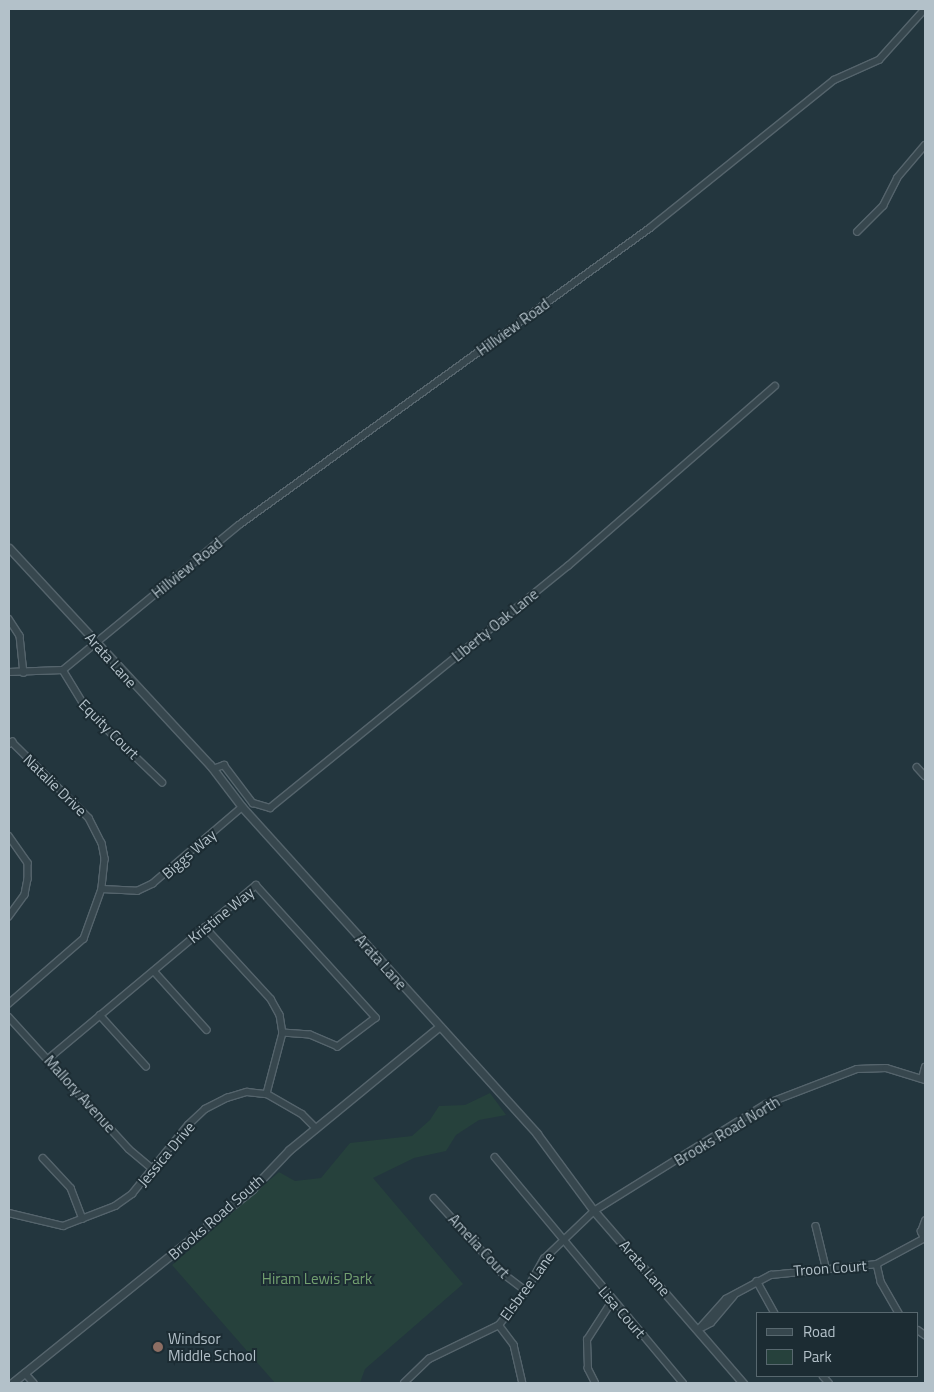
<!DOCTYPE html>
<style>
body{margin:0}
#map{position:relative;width:934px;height:1392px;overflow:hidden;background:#23363e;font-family:"Titillium Web",sans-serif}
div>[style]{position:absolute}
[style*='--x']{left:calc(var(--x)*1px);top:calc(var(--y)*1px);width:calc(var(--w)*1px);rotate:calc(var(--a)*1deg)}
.green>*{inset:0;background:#26413c}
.roads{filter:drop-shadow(1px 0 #55646c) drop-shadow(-1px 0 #55646c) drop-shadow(0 1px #55646c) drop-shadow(0 -1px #55646c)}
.minor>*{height:5.5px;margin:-2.75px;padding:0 2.75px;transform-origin:2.75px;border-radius:2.75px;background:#37474e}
.tertiary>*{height:7px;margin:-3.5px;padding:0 3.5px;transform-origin:3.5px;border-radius:3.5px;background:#37474e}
.dots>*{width:14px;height:14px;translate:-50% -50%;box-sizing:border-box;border:2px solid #1c2c33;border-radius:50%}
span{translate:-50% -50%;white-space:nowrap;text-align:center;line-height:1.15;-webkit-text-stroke:4px #1c2c33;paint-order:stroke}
.street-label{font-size:15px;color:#b3c1c9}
.park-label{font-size:15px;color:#73a070}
.poi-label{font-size:15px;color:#b3c1c9}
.left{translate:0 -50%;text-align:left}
.frame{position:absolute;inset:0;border:10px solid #b3c1c9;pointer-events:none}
.legend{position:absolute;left:756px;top:1312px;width:162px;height:65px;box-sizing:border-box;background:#1c2c33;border:1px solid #58686f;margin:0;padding:6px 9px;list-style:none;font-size:15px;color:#b3c1c9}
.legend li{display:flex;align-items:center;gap:10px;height:25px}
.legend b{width:25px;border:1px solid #58686f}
</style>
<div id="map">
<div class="green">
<div style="clip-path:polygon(490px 1093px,506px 1115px,479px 1120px,456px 1135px,446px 1151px,414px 1158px,373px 1178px,463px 1284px,365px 1369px,360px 1383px,275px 1383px,172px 1265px,279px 1172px,295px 1181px,321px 1178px,350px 1143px,412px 1136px,430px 1120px,439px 1106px,465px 1105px)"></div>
</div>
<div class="roads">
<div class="minor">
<div style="--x:857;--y:232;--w:37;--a:-45"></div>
<div style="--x:883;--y:206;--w:31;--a:-63"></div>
<div style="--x:897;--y:178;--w:43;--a:-49.7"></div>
<div style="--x:9;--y:619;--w:20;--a:57"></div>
<div style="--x:20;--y:636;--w:37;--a:84"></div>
<div style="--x:63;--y:670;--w:48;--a:58.6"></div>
<div style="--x:88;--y:711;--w:103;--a:43.8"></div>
<div style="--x:9;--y:672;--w:54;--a:-2.1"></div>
<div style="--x:63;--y:670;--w:228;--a:-39.5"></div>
<div style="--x:239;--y:525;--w:507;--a:-35.85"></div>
<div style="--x:650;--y:228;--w:236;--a:-38.8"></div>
<div style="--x:834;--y:80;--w:49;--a:-24"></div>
<div style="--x:879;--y:60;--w:69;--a:-48"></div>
<div style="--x:9;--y:744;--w:4;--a:-34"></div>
<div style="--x:12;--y:742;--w:108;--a:44.6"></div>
<div style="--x:89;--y:818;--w:28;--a:63"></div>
<div style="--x:102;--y:843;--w:16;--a:79"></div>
<div style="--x:105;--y:859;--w:30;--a:96"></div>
<div style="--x:102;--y:889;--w:53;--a:109.8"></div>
<div style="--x:84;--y:939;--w:99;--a:139.1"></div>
<div style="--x:917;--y:767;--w:12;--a:48"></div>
<div style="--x:213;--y:769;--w:12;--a:-20"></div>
<div style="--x:224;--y:765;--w:48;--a:52.7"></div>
<div style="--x:253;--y:803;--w:18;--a:16"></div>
<div style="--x:270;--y:808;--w:384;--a:-39.1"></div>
<div style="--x:568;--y:566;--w:274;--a:-41"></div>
<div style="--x:9;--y:836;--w:33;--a:55"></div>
<div style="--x:28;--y:863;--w:16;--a:90"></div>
<div style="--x:28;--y:879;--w:16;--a:101"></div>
<div style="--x:25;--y:895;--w:27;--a:126"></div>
<div style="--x:102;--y:889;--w:35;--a:3"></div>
<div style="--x:137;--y:891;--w:17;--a:-25"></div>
<div style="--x:152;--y:884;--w:118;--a:-40.5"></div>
<div style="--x:205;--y:927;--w:98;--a:47.5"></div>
<div style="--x:271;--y:999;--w:18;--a:61"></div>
<div style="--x:280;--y:1015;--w:18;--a:81"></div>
<div style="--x:283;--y:1033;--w:63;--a:104.7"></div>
<div style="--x:154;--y:971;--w:79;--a:48.1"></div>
<div style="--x:100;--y:1015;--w:69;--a:48"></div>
<div style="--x:9;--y:1017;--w:178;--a:47.7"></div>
<div style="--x:129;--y:1149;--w:31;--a:40"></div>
<div style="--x:48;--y:1059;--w:271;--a:-39.9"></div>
<div style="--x:256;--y:885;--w:179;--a:47.9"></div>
<div style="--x:376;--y:1018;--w:48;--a:142.7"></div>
<div style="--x:338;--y:1047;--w:30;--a:-157"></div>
<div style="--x:310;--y:1035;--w:27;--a:-176"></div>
<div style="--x:922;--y:1079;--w:12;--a:-76"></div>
<div style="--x:495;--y:1157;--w:294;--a:50.2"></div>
<div style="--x:43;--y:1158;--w:41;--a:47"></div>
<div style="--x:71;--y:1188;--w:33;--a:69"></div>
<div style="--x:434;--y:1198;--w:100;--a:47.8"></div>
<div style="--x:501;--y:1272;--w:31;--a:37"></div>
<div style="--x:9;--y:1213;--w:56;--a:13.5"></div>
<div style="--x:63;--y:1226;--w:56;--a:-21"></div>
<div style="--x:115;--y:1206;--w:21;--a:-35"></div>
<div style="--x:132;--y:1194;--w:89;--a:-50.9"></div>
<div style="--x:188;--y:1125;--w:23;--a:-43"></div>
<div style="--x:205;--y:1109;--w:25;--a:-27"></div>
<div style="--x:227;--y:1098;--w:21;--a:-17"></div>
<div style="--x:247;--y:1092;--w:20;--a:6"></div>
<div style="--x:267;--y:1094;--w:40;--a:29.7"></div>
<div style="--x:302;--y:1114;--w:20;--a:45"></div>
<div style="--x:816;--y:1226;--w:42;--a:76.3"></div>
<div style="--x:924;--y:1239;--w:8;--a:-113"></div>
<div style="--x:921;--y:1232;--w:12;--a:-70"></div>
<div style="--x:877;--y:1264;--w:18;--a:77"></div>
<div style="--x:881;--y:1282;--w:36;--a:60"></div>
<div style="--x:757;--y:1281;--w:37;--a:61"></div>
<div style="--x:499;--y:1325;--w:25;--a:53"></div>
<div style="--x:514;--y:1345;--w:39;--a:77"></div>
<div style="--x:699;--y:1329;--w:40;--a:-48"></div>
<div style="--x:726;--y:1299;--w:51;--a:-28.1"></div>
<div style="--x:771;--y:1275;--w:107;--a:-5.9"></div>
<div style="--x:877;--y:1264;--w:55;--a:-28.4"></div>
<div style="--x:699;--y:1329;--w:13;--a:-27"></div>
<div style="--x:711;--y:1323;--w:35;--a:-50"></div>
<div style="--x:918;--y:1330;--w:9;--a:36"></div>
<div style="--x:25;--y:1373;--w:13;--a:48"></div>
<div style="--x:823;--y:1376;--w:9;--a:49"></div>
<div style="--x:404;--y:1383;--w:35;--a:-44"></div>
<div style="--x:429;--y:1359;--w:78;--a:-25.9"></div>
<div style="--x:499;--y:1325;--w:43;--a:-51.5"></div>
<div style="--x:526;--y:1291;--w:37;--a:-61"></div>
<div style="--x:544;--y:1259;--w:69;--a:-43.8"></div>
<div style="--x:594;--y:1211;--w:203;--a:-31.9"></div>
<div style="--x:766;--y:1104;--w:97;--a:-21"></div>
<div style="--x:857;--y:1069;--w:29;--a:-2"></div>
<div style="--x:886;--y:1068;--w:41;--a:17.1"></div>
<div style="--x:595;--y:1383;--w:16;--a:-117"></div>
<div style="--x:588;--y:1369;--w:29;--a:-92"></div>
<div style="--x:587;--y:1340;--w:46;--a:-57.3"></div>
</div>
<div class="tertiary">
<div style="--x:9;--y:548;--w:296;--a:47.2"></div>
<div style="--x:210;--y:765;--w:53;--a:52.7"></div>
<div style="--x:242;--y:807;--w:440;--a:47.9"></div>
<div style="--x:537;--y:1134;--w:96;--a:53.5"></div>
<div style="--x:594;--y:1211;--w:228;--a:49.1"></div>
<div style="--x:12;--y:1383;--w:309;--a:-38.9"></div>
<div style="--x:252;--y:1189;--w:54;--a:-46.5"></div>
<div style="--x:289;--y:1150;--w:194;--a:-39.4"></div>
</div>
</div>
<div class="dots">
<div style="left:158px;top:1347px;background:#8d6e63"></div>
</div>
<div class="street-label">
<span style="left:513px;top:327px;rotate:-36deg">Hillview Road</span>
<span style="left:187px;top:568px;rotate:-39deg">Hillview Road</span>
<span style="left:495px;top:625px;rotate:-39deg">LIberty Oak Lane</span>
<span style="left:111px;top:660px;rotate:48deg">Arata Lane</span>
<span style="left:109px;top:729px;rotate:45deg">Equity Court</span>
<span style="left:55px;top:785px;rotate:44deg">Natalie Drive</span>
<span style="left:189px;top:854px;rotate:-41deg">Biggs Way</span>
<span style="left:221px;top:915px;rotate:-39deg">Kristine Way</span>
<span style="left:381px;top:962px;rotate:48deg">Arata Lane</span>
<span style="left:80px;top:1094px;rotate:48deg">Mallory Avenue</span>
<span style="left:727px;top:1131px;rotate:-31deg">Brooks Road North</span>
<span style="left:166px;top:1154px;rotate:-50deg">Jessica Drive</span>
<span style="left:216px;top:1217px;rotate:-41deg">Brooks Road South</span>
<span style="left:479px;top:1246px;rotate:47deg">Amelia Court</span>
<span style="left:645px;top:1268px;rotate:49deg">Arata Lane</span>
<span style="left:830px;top:1268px;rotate:-4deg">Troon Court</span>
<span style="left:527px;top:1286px;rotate:-54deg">Elsbree Lane</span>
<span style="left:622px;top:1312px;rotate:49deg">Lisa Court</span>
</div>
<div class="park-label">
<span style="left:317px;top:1279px">Hiram Lewis Park</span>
</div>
<div class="poi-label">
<span class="left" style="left:168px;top:1347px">Windsor<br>Middle School</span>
</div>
<div class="frame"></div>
<ul class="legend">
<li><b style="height:6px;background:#37474e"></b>Road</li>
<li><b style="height:14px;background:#26413c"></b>Park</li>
</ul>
</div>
